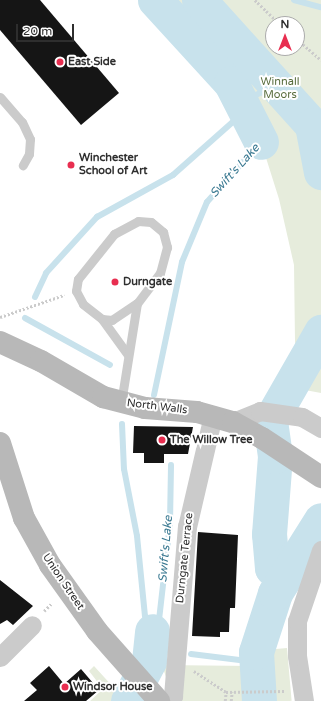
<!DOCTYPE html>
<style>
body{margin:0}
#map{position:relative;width:321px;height:701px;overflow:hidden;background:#fff;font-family:"Varela Round",sans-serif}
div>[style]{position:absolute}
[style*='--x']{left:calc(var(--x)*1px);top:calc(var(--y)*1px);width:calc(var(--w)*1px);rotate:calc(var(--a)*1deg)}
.green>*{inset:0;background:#e6ecdc;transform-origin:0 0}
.stream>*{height:6px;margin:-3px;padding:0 3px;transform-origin:3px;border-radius:3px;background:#c8e2ec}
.river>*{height:35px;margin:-17.5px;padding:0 17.5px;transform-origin:17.5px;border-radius:17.5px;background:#c8e2ec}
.building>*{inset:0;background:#151515}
.path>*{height:2.5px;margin-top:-1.25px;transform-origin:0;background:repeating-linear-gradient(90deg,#cbcbcb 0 2px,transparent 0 4px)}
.lane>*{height:9px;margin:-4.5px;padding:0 4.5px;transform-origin:4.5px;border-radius:4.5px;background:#cbcbcb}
.street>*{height:19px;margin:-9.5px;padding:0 9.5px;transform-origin:9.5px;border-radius:9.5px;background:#cbcbcb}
.secondary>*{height:22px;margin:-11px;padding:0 11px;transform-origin:11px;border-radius:11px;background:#b8b8b8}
.dots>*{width:11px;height:11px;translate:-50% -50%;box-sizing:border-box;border:2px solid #fff;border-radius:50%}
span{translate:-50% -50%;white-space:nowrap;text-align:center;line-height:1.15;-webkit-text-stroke:4px #fff;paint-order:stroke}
.poi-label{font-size:11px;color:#2e2e2e;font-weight:700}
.left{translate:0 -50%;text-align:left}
.park-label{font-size:11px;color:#576b3b}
.street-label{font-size:11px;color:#2e2e2e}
.water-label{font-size:12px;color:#3b7a92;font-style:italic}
.north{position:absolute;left:265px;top:16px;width:40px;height:40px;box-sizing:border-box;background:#fff;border:1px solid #ababab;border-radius:50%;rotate:0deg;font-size:11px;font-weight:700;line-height:16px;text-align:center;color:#2e2e2e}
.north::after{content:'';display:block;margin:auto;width:14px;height:18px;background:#e82e50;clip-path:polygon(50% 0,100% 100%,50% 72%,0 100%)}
.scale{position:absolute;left:16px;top:24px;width:58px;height:18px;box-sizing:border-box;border:2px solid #2e2e2e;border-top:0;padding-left:5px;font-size:12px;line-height:14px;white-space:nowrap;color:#2e2e2e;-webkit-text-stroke:3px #fff;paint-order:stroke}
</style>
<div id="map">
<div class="green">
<div style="clip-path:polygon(evenodd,155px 0,321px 0,321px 393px,305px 390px,295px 342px,294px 265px,279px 199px,261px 142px,231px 83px,155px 0,273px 24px,297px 24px,297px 48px,273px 48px,273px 24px)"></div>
<div style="left:287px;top:648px;width:53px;height:25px;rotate:85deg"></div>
<div style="clip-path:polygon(162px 665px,252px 666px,252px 701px,174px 701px)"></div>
<div style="clip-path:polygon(94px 666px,125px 700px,126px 701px,90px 701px,103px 689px,89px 671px)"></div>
</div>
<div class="stream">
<div style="--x:294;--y:0;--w:28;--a:15"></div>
<div style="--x:241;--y:103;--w:40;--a:-28"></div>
<div style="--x:35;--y:297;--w:26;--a:-65"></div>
<div style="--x:46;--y:273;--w:76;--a:-47.7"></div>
<div style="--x:97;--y:217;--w:87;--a:-28.9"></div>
<div style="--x:173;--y:175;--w:96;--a:-41.6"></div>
<div style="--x:25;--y:318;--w:97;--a:28.9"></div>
<div style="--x:154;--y:395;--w:136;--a:-78.1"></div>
<div style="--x:182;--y:262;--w:65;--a:-67.4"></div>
<div style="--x:207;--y:202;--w:81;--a:-48"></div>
<div style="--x:122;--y:424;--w:45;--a:87.5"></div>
<div style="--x:124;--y:469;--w:68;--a:79"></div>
<div style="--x:137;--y:536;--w:80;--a:84.3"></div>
<div style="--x:145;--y:616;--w:17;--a:65"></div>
<div style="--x:152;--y:631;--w:13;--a:-58"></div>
<div style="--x:159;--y:620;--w:98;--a:-83.5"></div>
<div style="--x:170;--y:523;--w:58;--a:-89"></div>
<div style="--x:152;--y:649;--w:7;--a:8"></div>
<div style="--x:191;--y:654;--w:65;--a:7"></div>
</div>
<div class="river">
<div style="--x:155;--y:0;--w:113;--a:47.5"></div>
<div style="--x:231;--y:83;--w:66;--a:63"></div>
<div style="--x:199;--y:0;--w:169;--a:47.9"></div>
<div style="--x:312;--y:125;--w:48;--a:79.2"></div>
<div style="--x:283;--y:577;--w:14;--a:-141"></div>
<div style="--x:272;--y:568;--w:34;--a:-95"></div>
<div style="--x:269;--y:534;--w:78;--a:-85.6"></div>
<div style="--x:275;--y:456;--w:35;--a:-98"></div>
<div style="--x:270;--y:421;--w:103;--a:-60.2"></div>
<div style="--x:128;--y:701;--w:45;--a:-62.3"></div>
<div style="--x:149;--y:661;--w:30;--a:-84"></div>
<div style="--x:259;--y:701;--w:49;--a:-93.5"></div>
<div style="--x:256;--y:652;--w:62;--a:-72.1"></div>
<div style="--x:275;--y:593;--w:86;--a:-57.8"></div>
</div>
<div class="building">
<div style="clip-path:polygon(0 0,40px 0,119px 93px,81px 125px,0 30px)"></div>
<div style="clip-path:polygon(134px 426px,193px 427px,188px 454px,164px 454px,164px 463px,144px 463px,144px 453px,133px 453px)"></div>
<div style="clip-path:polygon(198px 532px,238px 535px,235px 608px,230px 608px,229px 632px,220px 632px,220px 637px,192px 636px)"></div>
<div style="clip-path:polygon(0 580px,33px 606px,13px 625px,7px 620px,0 624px)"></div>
<div style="clip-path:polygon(49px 666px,64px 684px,81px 669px,99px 690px,86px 701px,24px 701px,37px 690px,30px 683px)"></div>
</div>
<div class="path">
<div style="--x:255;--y:0;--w:35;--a:44"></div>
<div style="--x:297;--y:39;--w:32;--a:41"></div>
<div style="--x:0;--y:317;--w:68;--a:-19"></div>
<div style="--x:44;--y:611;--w:11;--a:-45"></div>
<div style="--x:194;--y:671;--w:38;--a:33"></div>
<div style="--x:226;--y:692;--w:58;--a:-1"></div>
<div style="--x:225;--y:701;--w:9;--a:-84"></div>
<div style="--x:231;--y:701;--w:9;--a:-84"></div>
</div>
<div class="lane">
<div style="--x:0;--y:97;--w:33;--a:49"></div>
<div style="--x:22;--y:122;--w:19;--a:65"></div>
<div style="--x:30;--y:139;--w:15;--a:94"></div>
<div style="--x:29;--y:154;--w:13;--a:119"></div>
<div style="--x:138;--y:221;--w:13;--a:4"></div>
<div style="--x:151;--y:222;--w:16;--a:40"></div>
<div style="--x:163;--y:232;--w:16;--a:75"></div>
<div style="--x:167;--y:247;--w:27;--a:105"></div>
<div style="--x:160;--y:273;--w:38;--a:127"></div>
<div style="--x:137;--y:303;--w:30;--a:146"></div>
<div style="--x:112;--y:320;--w:10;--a:-174"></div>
<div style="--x:102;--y:319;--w:24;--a:-142"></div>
<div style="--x:83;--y:304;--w:15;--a:-118"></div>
<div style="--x:76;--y:291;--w:12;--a:-81"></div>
<div style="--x:78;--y:279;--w:58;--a:-51.3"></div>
<div style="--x:114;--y:234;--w:27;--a:-28"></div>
<div style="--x:102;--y:319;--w:44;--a:54.2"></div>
<div style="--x:121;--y:403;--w:101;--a:-80.9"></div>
</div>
<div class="street">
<div style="--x:233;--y:422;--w:29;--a:-22"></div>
<div style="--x:260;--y:411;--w:42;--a:8.1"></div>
<div style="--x:302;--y:417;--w:22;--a:30"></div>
<div style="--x:0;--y:657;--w:45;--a:-45"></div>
<div style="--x:167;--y:701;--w:8;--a:-40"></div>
<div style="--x:173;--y:696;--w:170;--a:-85.3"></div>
<div style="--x:187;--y:527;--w:115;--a:-76.9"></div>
<div style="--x:304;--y:701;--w:46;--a:-98.8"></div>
<div style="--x:297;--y:656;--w:35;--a:-90"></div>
<div style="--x:297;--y:621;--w:75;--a:-71.3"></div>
</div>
<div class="secondary">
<div style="--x:0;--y:342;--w:45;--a:24.9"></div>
<div style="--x:41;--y:361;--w:72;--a:30.1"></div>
<div style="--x:103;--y:397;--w:43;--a:14.7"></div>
<div style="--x:145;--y:408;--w:52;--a:4.4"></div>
<div style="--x:197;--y:412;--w:37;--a:16"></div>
<div style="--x:233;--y:422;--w:33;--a:29"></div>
<div style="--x:262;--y:438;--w:71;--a:33.5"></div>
<div style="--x:0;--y:443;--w:79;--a:72.3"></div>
<div style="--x:24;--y:518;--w:54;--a:61"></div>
<div style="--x:50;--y:565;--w:81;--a:54.5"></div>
<div style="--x:97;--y:631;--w:94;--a:48.5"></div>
</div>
<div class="dots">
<div style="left:60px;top:62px;background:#e82e50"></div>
<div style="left:71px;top:165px;background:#e82e50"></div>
<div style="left:115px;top:282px;background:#e82e50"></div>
<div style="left:162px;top:440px;background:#e82e50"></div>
<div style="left:65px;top:687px;background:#e82e50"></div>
</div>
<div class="poi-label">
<span class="left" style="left:68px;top:62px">East Side</span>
<span class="left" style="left:79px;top:165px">Winchester<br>School of Art</span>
<span class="left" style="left:123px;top:282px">Durngate</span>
<span class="left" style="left:170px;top:440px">The Willow Tree</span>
<span class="left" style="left:73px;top:687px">Windsor House</span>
</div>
<div class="park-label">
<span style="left:280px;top:89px">Winnall<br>Moors</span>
</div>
<div class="street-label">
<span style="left:157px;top:407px;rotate:7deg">North Walls</span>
<span style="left:185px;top:558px;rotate:-84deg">Durngate Terrace</span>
<span style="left:63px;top:582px;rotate:56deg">Union Street</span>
</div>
<div class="water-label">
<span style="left:235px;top:171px;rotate:-48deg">Swift's Lake</span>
<span style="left:166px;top:549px;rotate:-85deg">Swift's Lake</span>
</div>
<div class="north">N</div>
<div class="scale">20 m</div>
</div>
